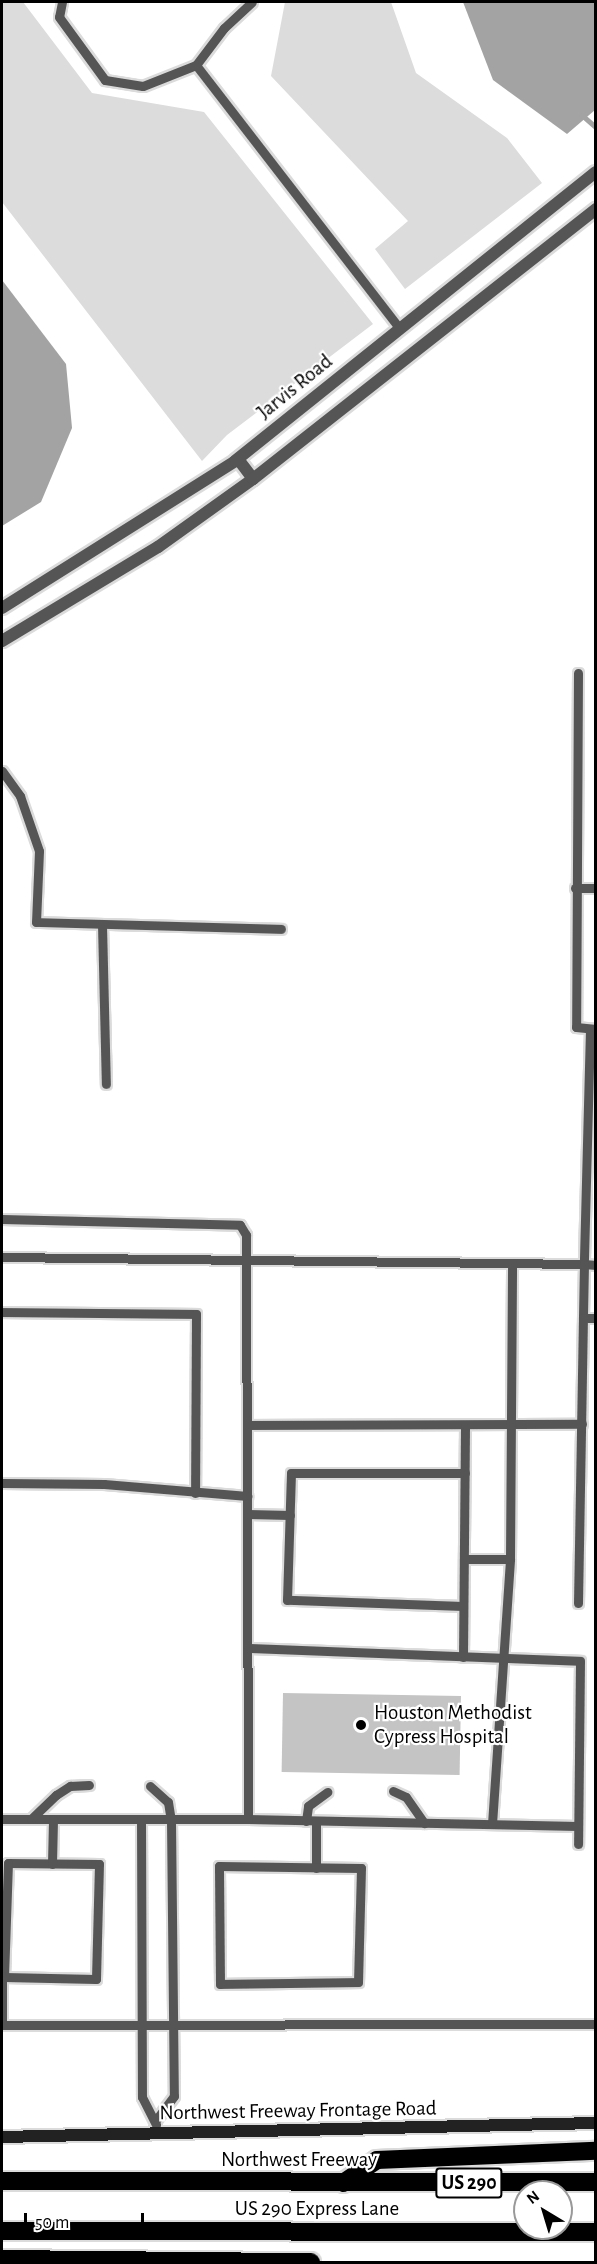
<!DOCTYPE html>
<style>
body{margin:0}
#map{position:relative;width:597px;height:2264px;overflow:hidden;background:#fff;font-family:"Alegreya Sans",sans-serif}
div>[style]{position:absolute}
[style*='--x']{left:calc(var(--x)*1px);top:calc(var(--y)*1px);width:calc(var(--w)*1px);rotate:calc(var(--a)*1deg)}
.green>*{inset:0;background:#dcdcdc}
.water>*{inset:0;background:#a3a3a3}
.stream>*{height:4.5px;margin:-2.25px;padding:0 2.25px;transform-origin:2.25px;border-radius:2.25px;background:#a3a3a3}
.building>*{inset:0;background:#c4c4c4;transform-origin:0 0}
.roads{filter:drop-shadow(2px 0 #dbdbdb) drop-shadow(-2px 0 #dbdbdb) drop-shadow(0 2px #dbdbdb) drop-shadow(0 -2px #dbdbdb)}
.service>*{height:9px;margin:-4.5px;padding:0 4.5px;transform-origin:4.5px;border-radius:4.5px;background:#555}
.tertiary>*{height:12px;margin:-6px;padding:0 6px;transform-origin:6px;border-radius:6px;background:#555}
.secondary>*{height:12px;margin:-6px;padding:0 6px;transform-origin:6px;border-radius:6px;background:#222}
.motorway>*{height:18px;margin:-9px;padding:0 9px;transform-origin:9px;border-radius:9px;background:#000}
.dots>*{width:16px;height:16px;translate:-50% -50%;box-sizing:border-box;border:3px solid #fff;border-radius:50%}
span{translate:-50% -50%;white-space:nowrap;text-align:center;line-height:1.15;-webkit-text-stroke:4.5px #fff;paint-order:stroke}
.shield-label span{padding:2px 4px;background:#fff;border:2px solid;border-radius:4px;-webkit-text-stroke-width:0}
.shield-label{font-size:20px;color:#000;font-weight:700}
.street-label{font-size:21px;color:#000}
.poi-label{font-size:21px;color:#000}
.left{translate:0 -50%;text-align:left}
.frame{position:absolute;inset:0;border:3px solid #000;pointer-events:none}
.north{position:absolute;left:513px;top:2180px;width:60px;height:60px;box-sizing:border-box;background:#fff;border:2px solid #999;border-radius:50%;rotate:322deg;font-size:16px;font-weight:700;line-height:24px;text-align:center;color:#000}
.north::after{content:'';display:block;margin:auto;width:21px;height:27px;background:#000;clip-path:polygon(50% 0,100% 100%,50% 72%,0 100%)}
.scale{position:absolute;left:24px;top:2213px;width:120px;height:27px;box-sizing:border-box;border:3px solid #000;border-top:0;padding-left:8px;font-size:18px;line-height:21px;white-space:nowrap;color:#000;-webkit-text-stroke:4px #fff;paint-order:stroke}
</style>
<div id="map">
<div class="green">
<div style="clip-path:polygon(2px 2px,23px 2px,92px 93px,204px 112px,373px 324px,227px 435px,202px 461px,2px 202px)"></div>
<div style="clip-path:polygon(285px 2px,391px 2px,416px 73px,507px 138px,542px 183px,405px 289px,375px 249px,408px 221px,271px 76px)"></div>
</div>
<div class="water">
<div style="clip-path:polygon(463px 2px,595px 2px,595px 110px,567px 134px,493px 80px)"></div>
<div style="clip-path:polygon(2px 280px,66px 364px,72px 428px,41px 502px,2px 526px)"></div>
</div>
<div class="stream">
<div style="--x:582;--y:115;--w:18;--a:41"></div>
</div>
<div class="building">
<div style="left:283px;top:1693px;width:178px;height:79px;rotate:1deg"></div>
</div>
<div class="roads">
<div class="service">
<div style="--x:62;--y:2;--w:15;--a:101"></div>
<div style="--x:59;--y:17;--w:78;--a:53.9"></div>
<div style="--x:105;--y:80;--w:38;--a:9"></div>
<div style="--x:143;--y:86;--w:57;--a:-21.6"></div>
<div style="--x:196;--y:65;--w:46;--a:-52.9"></div>
<div style="--x:224;--y:28;--w:38;--a:-43"></div>
<div style="--x:196;--y:65;--w:332;--a:52.3"></div>
<div style="--x:578;--y:673;--w:354;--a:90.3"></div>
<div style="--x:576;--y:1027;--w:20;--a:6"></div>
<div style="--x:2;--y:771;--w:31;--a:54"></div>
<div style="--x:20;--y:796;--w:58;--a:70.9"></div>
<div style="--x:39;--y:851;--w:71;--a:92.4"></div>
<div style="--x:36;--y:922;--w:245;--a:1.6"></div>
<div style="--x:575;--y:888;--w:21;--a:0"></div>
<div style="--x:102;--y:925;--w:159;--a:88.6"></div>
<div style="--x:590;--y:1029;--w:235;--a:91.5"></div>
<div style="--x:584;--y:1264;--w:12;--a:5"></div>
<div style="--x:2;--y:1219;--w:238;--a:1.4"></div>
<div style="--x:240;--y:1225;--w:12;--a:59"></div>
<div style="--x:246;--y:1235;--w:584;--a:89.8"></div>
<div style="--x:248;--y:1819;--w:330;--a:1.2"></div>
<div style="--x:2;--y:1257;--w:582;--a:0.69"></div>
<div style="--x:584;--y:1264;--w:54;--a:91.1"></div>
<div style="--x:583;--y:1318;--w:13;--a:0"></div>
<div style="--x:2;--y:1312;--w:194;--a:0.6"></div>
<div style="--x:196;--y:1314;--w:179;--a:90.3"></div>
<div style="--x:248;--y:1425;--w:334;--a:-0.2"></div>
<div style="--x:2;--y:1483;--w:102;--a:0.6"></div>
<div style="--x:104;--y:1484;--w:144;--a:4.8"></div>
<div style="--x:248;--y:1514;--w:42;--a:1.4"></div>
<div style="--x:464;--y:1559;--w:46;--a:0"></div>
<div style="--x:578;--y:1603;--w:285;--a:-89"></div>
<div style="--x:463;--y:1606;--w:176;--a:-178"></div>
<div style="--x:287;--y:1600;--w:127;--a:-88.2"></div>
<div style="--x:291;--y:1473;--w:174;--a:0"></div>
<div style="--x:248;--y:1648;--w:332;--a:2.2"></div>
<div style="--x:580;--y:1661;--w:183;--a:90.6"></div>
<div style="--x:463;--y:1657;--w:230;--a:-89.5"></div>
<div style="--x:150;--y:1786;--w:24;--a:42"></div>
<div style="--x:168;--y:1802;--w:19;--a:81"></div>
<div style="--x:171;--y:1821;--w:275;--a:89.4"></div>
<div style="--x:174;--y:2096;--w:30;--a:127"></div>
<div style="--x:393;--y:1791;--w:14;--a:25"></div>
<div style="--x:406;--y:1797;--w:32;--a:55"></div>
<div style="--x:2;--y:1819;--w:246;--a:0"></div>
<div style="--x:31;--y:1819;--w:35;--a:-44"></div>
<div style="--x:56;--y:1795;--w:17;--a:-33"></div>
<div style="--x:70;--y:1786;--w:19;--a:-3"></div>
<div style="--x:141;--y:1819;--w:278;--a:89.8"></div>
<div style="--x:142;--y:2097;--w:31;--a:63"></div>
<div style="--x:306;--y:1821;--w:15;--a:-82"></div>
<div style="--x:308;--y:1806;--w:24;--a:-36"></div>
<div style="--x:316;--y:1821;--w:47;--a:90"></div>
<div style="--x:492;--y:1824;--w:266;--a:-86.1"></div>
<div style="--x:510;--y:1559;--w:296;--a:-89.6"></div>
<div style="--x:8;--y:1863;--w:91;--a:0.6"></div>
<div style="--x:99;--y:1864;--w:115;--a:91.5"></div>
<div style="--x:96;--y:1979;--w:92;--a:-178.8"></div>
<div style="--x:4;--y:1977;--w:114;--a:-88"></div>
<div style="--x:52;--y:1864;--w:45;--a:-88.7"></div>
<div style="--x:219;--y:1866;--w:142;--a:0.8"></div>
<div style="--x:361;--y:1868;--w:114;--a:91.5"></div>
<div style="--x:358;--y:1982;--w:138;--a:179.2"></div>
<div style="--x:220;--y:1984;--w:118;--a:-90.5"></div>
<div style="--x:2;--y:1976;--w:49;--a:90"></div>
<div style="--x:2;--y:2025;--w:594;--a:-0.1"></div>
</div>
<div class="tertiary">
<div style="--x:238;--y:459;--w:25;--a:53"></div>
<div style="--x:2;--y:608;--w:275;--a:-32.2"></div>
<div style="--x:235;--y:461;--w:462;--a:-38.7"></div>
<div style="--x:2;--y:641;--w:182;--a:-31.1"></div>
<div style="--x:158;--y:547;--w:117;--a:-35.6"></div>
<div style="--x:253;--y:479;--w:437;--a:-38.2"></div>
</div>
<div class="secondary">
<div style="--x:2;--y:2137;--w:594;--a:-1.35"></div>
</div>
<div class="motorway">
<div style="--x:2;--y:2181;--w:594;--a:0.1"></div>
<div style="--x:343;--y:2183;--w:41;--a:-34.1"></div>
<div style="--x:377;--y:2160;--w:219;--a:-2.4"></div>
<div style="--x:2;--y:2231;--w:594;--a:0.1"></div>
<div style="--x:2;--y:2259;--w:309;--a:0.6"></div>
</div>
</div>
<div class="dots">
<div style="left:361px;top:1725px;background:#000"></div>
</div>
<div class="shield-label">
<span style="left:469px;top:2183px">US 290</span>
</div>
<div class="street-label">
<span style="left:295px;top:387px;rotate:-39deg">Jarvis Road</span>
<span style="left:298px;top:2111px;rotate:-1deg">Northwest Freeway Frontage Road</span>
<span style="left:299px;top:2160px">Northwest Freeway</span>
<span style="left:317px;top:2209px">US 290 Express Lane</span>
</div>
<div class="poi-label">
<span class="left" style="left:374px;top:1725px">Houston Methodist<br>Cypress Hospital</span>
</div>
<div class="frame"></div>
<div class="north">N</div>
<div class="scale">50 m</div>
</div>
